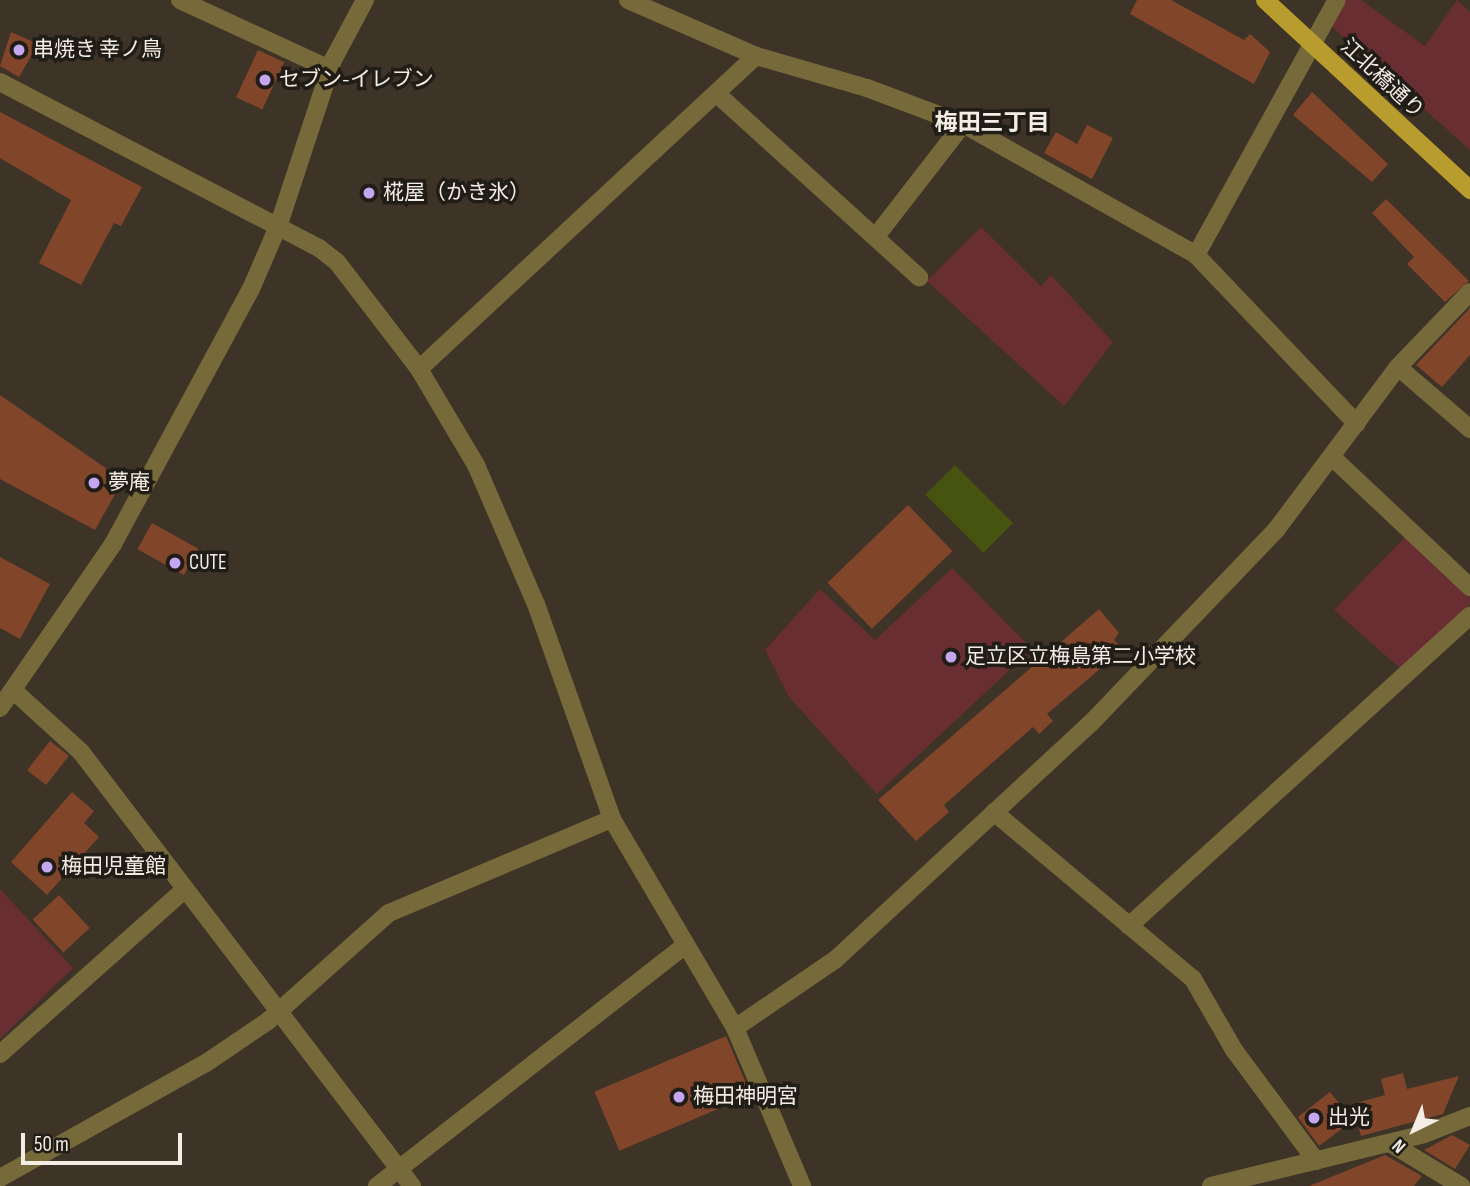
<!DOCTYPE html>
<meta charset="utf-8">
<style>
body{margin:0}
#map{position:relative;width:1470px;height:1186px;overflow:hidden;background:#3e3327;font-family:"Sofia Sans Condensed","Noto Sans JP",sans-serif}
div>[style]{position:absolute}
[style*='--x']{left:calc(var(--x)*1px);top:calc(var(--y)*1px);width:calc(var(--w)*1px);rotate:calc(var(--a)*1deg)}
.green>*{inset:0;background:#682e31}
.water>*{inset:0;background:#47540f;transform-origin:0 0}
.building>*{inset:0;background:#81452a;transform-origin:0 0}
.minor>*{height:18px;margin:-9px;padding:0 9px;transform-origin:9px;border-radius:9px;background:#776a3a}
.major>*{height:18px;margin:-9px;padding:0 9px;transform-origin:9px;border-radius:9px;background:#b89c2d}
.dots>*{width:19px;height:19px;translate:-50% -50%;box-sizing:border-box;border:4px solid #201c16;border-radius:50%}
span{translate:-50% -50%;white-space:nowrap;text-align:center;line-height:1.15;-webkit-text-stroke:7px #201c16;paint-order:stroke}
.poi-label{font-size:21px;color:#f4ede6}
.left{translate:0 -50%;text-align:left}
.street-label{font-size:21px;color:#f4ede6}
.neighbourhood-label{font-size:23px;color:#f4ede6;font-weight:700}
.north{position:absolute;left:1379px;top:1095px;width:70px;height:70px;-webkit-text-stroke:5px #201c16;paint-order:stroke;rotate:223deg;font-size:19px;font-weight:700;line-height:28px;text-align:center;color:#f4ede6}
.north::after{content:'';display:block;margin:auto;width:24px;height:32px;background:#f4ede6;clip-path:polygon(50% 0,100% 100%,50% 72%,0 100%)}
.scale{position:absolute;left:21px;top:1133px;width:161px;height:32px;box-sizing:border-box;border:4px solid #f4ede6;border-top:0;padding-left:9px;font-size:21px;line-height:24px;white-space:nowrap;color:#f4ede6;-webkit-text-stroke:5px #201c16;paint-order:stroke}
</style>
<div id="map">
<div class="green">
<div style="clip-path:polygon(1343px 0,1361px 0,1425px 46px,1457px 0,1470px 12px,1470px 150px,1330px 25px)"></div>
<div style="clip-path:polygon(981px 227px,1041px 286px,1051px 275px,1113px 342px,1064px 406px,927px 281px)"></div>
<div style="clip-path:polygon(1406px 536px,1470px 598px,1470px 604px,1403px 671px,1334px 610px)"></div>
<div style="clip-path:polygon(952px 568px,1032px 649px,877px 794px,789px 697px,765px 650px,820px 589px,875px 640px)"></div>
<div style="clip-path:polygon(0 889px,73px 968px,0 1039px)"></div>
</div>
<div class="water">
<div style="left:955px;top:465px;width:82px;height:42px;rotate:45deg"></div>
</div>
<div class="building">
<div style="clip-path:polygon(1137px 0,1171px 0,1244px 40px,1250px 34px,1270px 52px,1254px 84px,1130px 14px)"></div>
<div style="clip-path:polygon(11px 32px,38px 44px,19px 77px,0 66px)"></div>
<div style="left:258px;top:50px;width:29px;height:52px;rotate:25deg"></div>
<div style="clip-path:polygon(1312px 92px,1388px 164px,1372px 182px,1293px 115px)"></div>
<div style="clip-path:polygon(0 112px,142px 187px,121px 226px,114px 223px,81px 285px,39px 263px,71px 200px,0 158px)"></div>
<div style="clip-path:polygon(1087px 125px,1113px 138px,1092px 179px,1044px 153px,1056px 132px,1077px 144px)"></div>
<div style="clip-path:polygon(1386px 199px,1469px 281px,1445px 302px,1407px 264px,1414px 257px,1372px 213px)"></div>
<div style="clip-path:polygon(1470px 308px,1470px 355px,1442px 387px,1416px 365px)"></div>
<div style="clip-path:polygon(0 395px,123px 480px,95px 530px,0 479px)"></div>
<div style="left:908px;top:505px;width:64px;height:112px;rotate:46deg"></div>
<div style="left:152px;top:523px;width:53px;height:30px;rotate:29deg"></div>
<div style="clip-path:polygon(0 557px,50px 584px,20px 639px,0 628px)"></div>
<div style="clip-path:polygon(1099px 609px,1119px 633px,1114px 640px,1118px 644px,1103px 659px,1107px 663px,1047px 714px,1053px 721px,1039px 734px,1033px 727px,944px 805px,949px 812px,916px 841px,878px 800px)"></div>
<div style="left:50px;top:741px;width:24px;height:37px;rotate:38deg"></div>
<div style="clip-path:polygon(72px 792px,94px 811px,84px 823px,99px 837px,47px 895px,11px 862px)"></div>
<div style="left:59px;top:895px;width:45px;height:36px;rotate:47deg"></div>
<div style="left:726px;top:1036px;width:64px;height:143px;rotate:67deg"></div>
<div style="clip-path:polygon(1403px 1073px,1407px 1089px,1459px 1076px,1443px 1114px,1361px 1136px,1356px 1118px,1319px 1146px,1298px 1117px,1330px 1092px,1342px 1107px,1385px 1095px,1381px 1079px)"></div>
<div style="clip-path:polygon(1452px 1135px,1470px 1145px,1455px 1169px,1424px 1150px)"></div>
<div style="clip-path:polygon(1385px 1155px,1422px 1176px,1414px 1186px,1309px 1186px)"></div>
</div>
<div class="minor">
<div style="--x:180;--y:0;--w:164;--a:24.8"></div>
<div style="--x:628;--y:0;--w:140;--a:23.6"></div>
<div style="--x:756;--y:56;--w:116;--a:16.1"></div>
<div style="--x:867;--y:88;--w:103;--a:20.6"></div>
<div style="--x:963;--y:124;--w:267;--a:29.3"></div>
<div style="--x:1196;--y:255;--w:233;--a:46.4"></div>
<div style="--x:0;--y:82;--w:360;--a:27.5"></div>
<div style="--x:319;--y:248;--w:23;--a:38"></div>
<div style="--x:337;--y:262;--w:135;--a:52.5"></div>
<div style="--x:419;--y:369;--w:112;--a:59.3"></div>
<div style="--x:476;--y:465;--w:151;--a:66.7"></div>
<div style="--x:536;--y:604;--w:228;--a:70.5"></div>
<div style="--x:612;--y:819;--w:243;--a:59.5"></div>
<div style="--x:735;--y:1028;--w:172;--a:67"></div>
<div style="--x:717;--y:94;--w:273;--a:42.2"></div>
<div style="--x:877;--y:235;--w:140;--a:-52.2"></div>
<div style="--x:1196;--y:255;--w:291;--a:-61.1"></div>
<div style="--x:1398;--y:367;--w:95;--a:40.7"></div>
<div style="--x:419;--y:369;--w:460;--a:-42.9"></div>
<div style="--x:1332;--y:457;--w:190;--a:43.3"></div>
<div style="--x:14;--y:691;--w:91;--a:42.3"></div>
<div style="--x:81;--y:752;--w:546;--a:52.67"></div>
<div style="--x:0;--y:708;--w:199;--a:-55.4"></div>
<div style="--x:113;--y:544;--w:290;--a:-61.6"></div>
<div style="--x:251;--y:289;--w:71;--a:-66.7"></div>
<div style="--x:279;--y:224;--w:173;--a:-71.8"></div>
<div style="--x:333;--y:60;--w:68;--a:-61.9"></div>
<div style="--x:994;--y:812;--w:260;--a:40"></div>
<div style="--x:1193;--y:979;--w:82;--a:60"></div>
<div style="--x:1234;--y:1050;--w:138;--a:53.5"></div>
<div style="--x:1129;--y:926;--w:461;--a:-42.3"></div>
<div style="--x:735;--y:1028;--w:122;--a:-34.3"></div>
<div style="--x:836;--y:959;--w:346;--a:-42.8"></div>
<div style="--x:1090;--y:724;--w:269;--a:-46.2"></div>
<div style="--x:1276;--y:530;--w:204;--a:-53.2"></div>
<div style="--x:1398;--y:367;--w:104;--a:-46.2"></div>
<div style="--x:0;--y:1054;--w:245;--a:-41.7"></div>
<div style="--x:1390;--y:1143;--w:83;--a:31.2"></div>
<div style="--x:0;--y:1178;--w:236;--a:-29.2"></div>
<div style="--x:206;--y:1063;--w:75;--a:-34.1"></div>
<div style="--x:268;--y:1021;--w:162;--a:-41.8"></div>
<div style="--x:389;--y:913;--w:242;--a:-22.9"></div>
<div style="--x:377;--y:1186;--w:391;--a:-38"></div>
<div style="--x:1211;--y:1186;--w:219;--a:-13.7"></div>
<div style="--x:1424;--y:1134;--w:49;--a:-21.4"></div>
</div>
<div class="major">
<div style="--x:1265;--y:0;--w:280;--a:42.8"></div>
</div>
<div class="dots">
<div style="left:19px;top:50px;background:#c5a7f1"></div>
<div style="left:265px;top:80px;background:#c5a7f1"></div>
<div style="left:369px;top:193px;background:#c5a7f1"></div>
<div style="left:94px;top:483px;background:#c5a7f1"></div>
<div style="left:175px;top:563px;background:#c5a7f1"></div>
<div style="left:951px;top:657px;background:#c5a7f1"></div>
<div style="left:47px;top:867px;background:#c5a7f1"></div>
<div style="left:679px;top:1097px;background:#c5a7f1"></div>
<div style="left:1314px;top:1118px;background:#c5a7f1"></div>
</div>
<div class="poi-label">
<span class="left" style="left:33px;top:50px">串焼き 幸ノ鳥</span>
<span class="left" style="left:279px;top:80px">セブン-イレブン</span>
<span class="left" style="left:383px;top:193px">椛屋（かき氷）</span>
<span class="left" style="left:108px;top:483px">夢庵</span>
<span class="left" style="left:189px;top:563px">CUTE</span>
<span class="left" style="left:965px;top:657px">足立区立梅島第二小学校</span>
<span class="left" style="left:61px;top:867px">梅田児童館</span>
<span class="left" style="left:693px;top:1097px">梅田神明宮</span>
<span class="left" style="left:1328px;top:1118px">出光</span>
</div>
<div class="street-label">
<span style="left:1382px;top:79px;rotate:43deg">江北橋通り</span>
</div>
<div class="neighbourhood-label">
<span style="left:992px;top:123px">梅田三丁目</span>
</div>
<div class="north">N</div>
<div class="scale">50 m</div>
</div>
